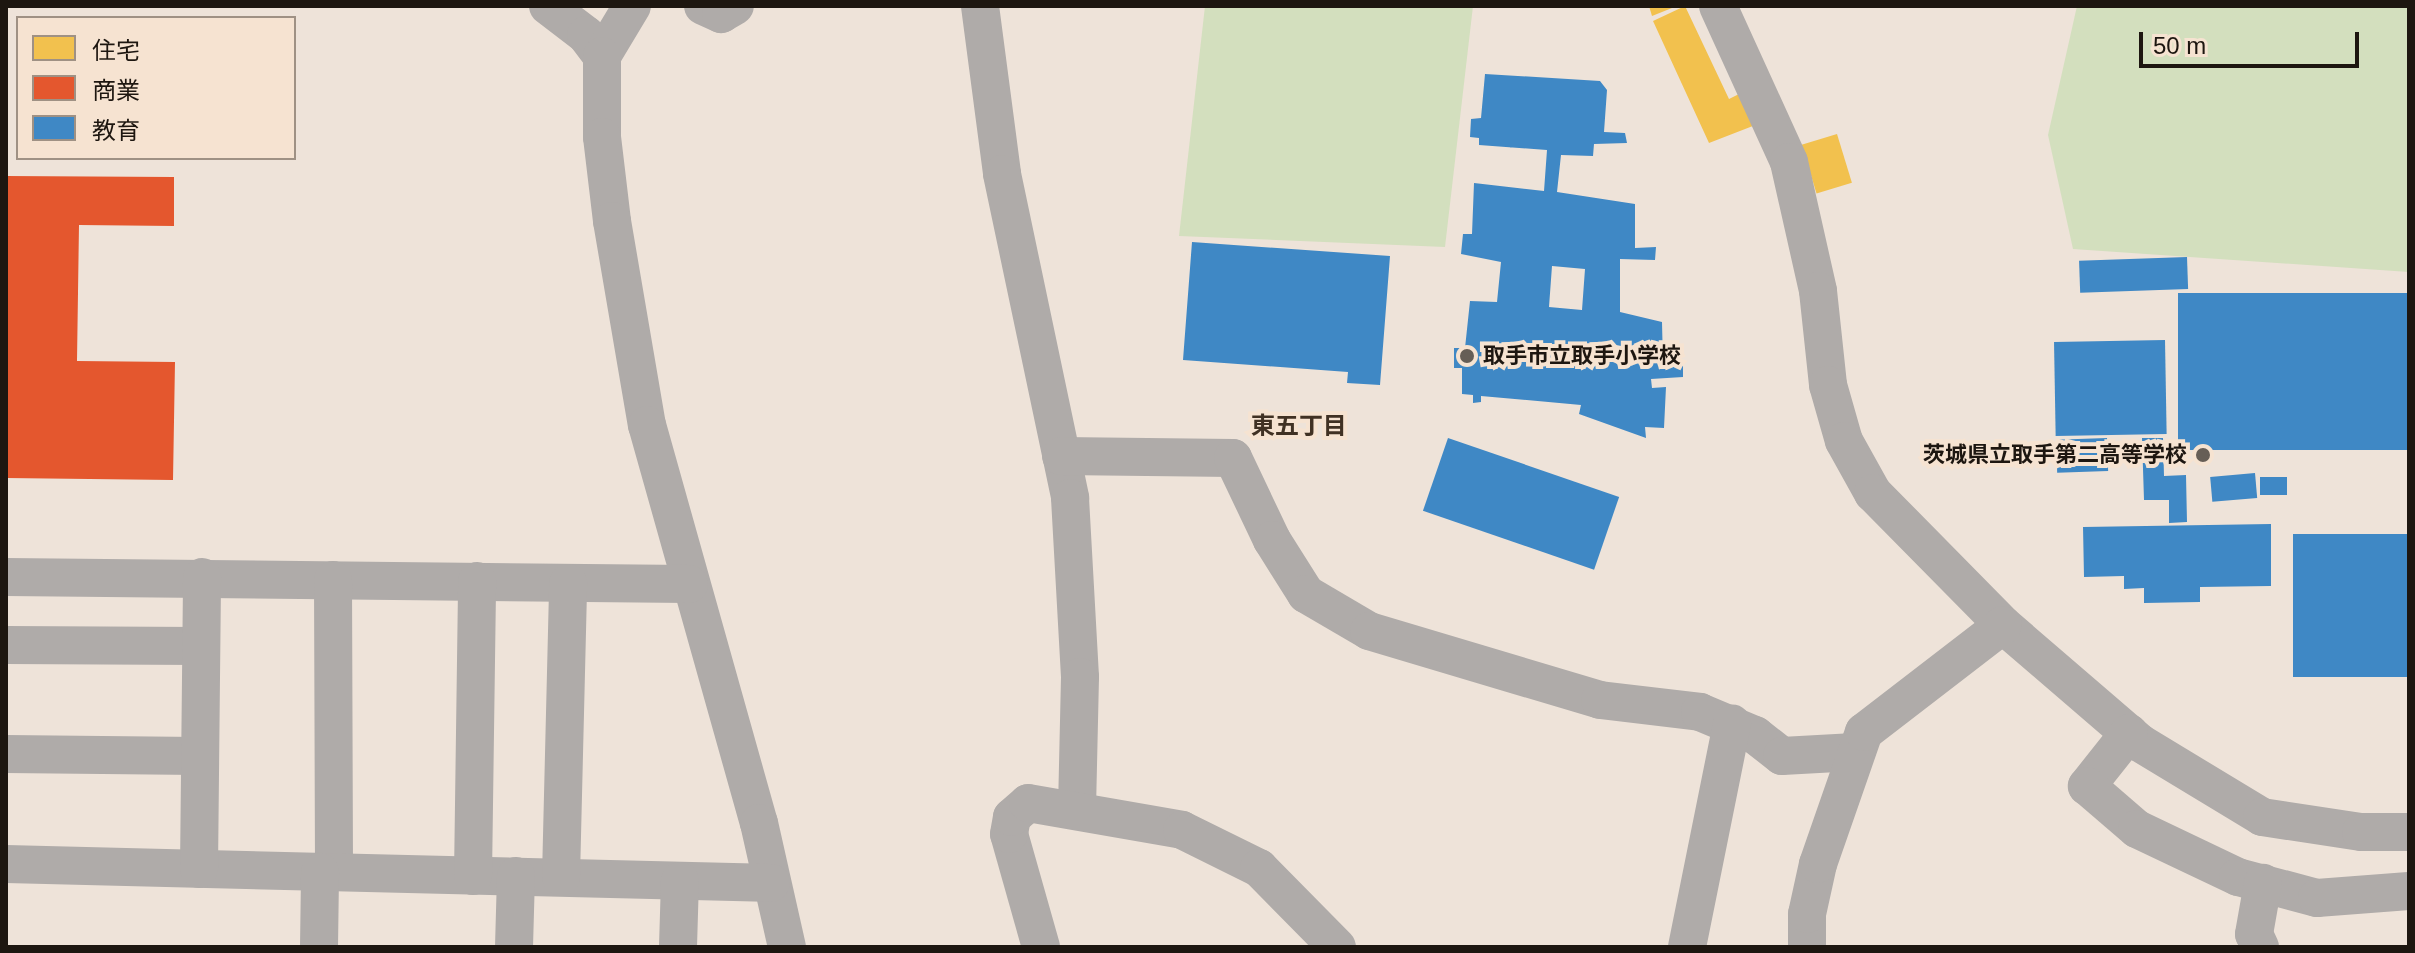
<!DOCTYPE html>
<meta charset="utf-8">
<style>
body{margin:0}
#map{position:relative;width:2415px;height:953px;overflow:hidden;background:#eee3d9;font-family:Helvetica,"Noto Sans JP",sans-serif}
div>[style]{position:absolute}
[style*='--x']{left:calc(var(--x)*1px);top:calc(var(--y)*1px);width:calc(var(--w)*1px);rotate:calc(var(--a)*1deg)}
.green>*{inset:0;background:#d3dfbe}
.homes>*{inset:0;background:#f2c14e;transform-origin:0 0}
.shops>*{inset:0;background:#e4572e}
.schools>*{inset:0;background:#3f88c5;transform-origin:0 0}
.minor>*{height:38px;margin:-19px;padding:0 19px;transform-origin:19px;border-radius:19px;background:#afaba9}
.dots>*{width:22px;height:22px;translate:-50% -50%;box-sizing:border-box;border:4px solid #f6e3d1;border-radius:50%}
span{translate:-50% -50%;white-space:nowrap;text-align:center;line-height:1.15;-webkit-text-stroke:8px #f6e3d1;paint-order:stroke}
.poi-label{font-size:22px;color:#1d1610;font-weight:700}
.left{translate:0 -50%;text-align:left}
.right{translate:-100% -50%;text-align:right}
.neighbourhood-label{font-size:24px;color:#403123;font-weight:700}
.frame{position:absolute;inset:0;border:8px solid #1d1610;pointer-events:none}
.legend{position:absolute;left:16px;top:16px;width:280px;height:144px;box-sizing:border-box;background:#f6e3d1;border:2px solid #9f9184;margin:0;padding:10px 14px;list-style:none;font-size:24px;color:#1d1610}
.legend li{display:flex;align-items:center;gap:16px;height:40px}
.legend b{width:40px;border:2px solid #9f9184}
.scale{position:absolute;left:2139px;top:32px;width:220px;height:36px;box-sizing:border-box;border:4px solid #1d1610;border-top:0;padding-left:10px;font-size:24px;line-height:28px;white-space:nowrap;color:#1d1610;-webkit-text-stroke:6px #f6e3d1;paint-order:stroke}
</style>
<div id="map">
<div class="green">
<div style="clip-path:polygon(1205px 6px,1473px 6px,1445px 247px,1179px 236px)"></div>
<div style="clip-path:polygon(2077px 6px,2409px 6px,2409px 272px,2073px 249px,2048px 135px)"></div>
</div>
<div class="homes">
<div style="clip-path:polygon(1649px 6px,1677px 6px,1652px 16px)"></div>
<div style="clip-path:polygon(1685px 6px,1729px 99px,1741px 93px,1758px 124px,1709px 143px,1653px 21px)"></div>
<div style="left:1837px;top:134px;width:51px;height:37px;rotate:73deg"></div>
</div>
<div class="shops">
<div style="clip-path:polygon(6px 176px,174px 177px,174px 226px,79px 225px,77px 361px,175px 362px,173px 480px,6px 478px)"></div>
</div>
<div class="schools">
<div style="clip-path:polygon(evenodd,1485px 74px,1600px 81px,1607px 90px,1604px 132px,1625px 133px,1627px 143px,1594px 144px,1593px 156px,1561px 155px,1557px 192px,1635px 204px,1635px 248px,1656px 247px,1655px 260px,1620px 259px,1620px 312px,1662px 322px,1663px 364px,1683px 365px,1683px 377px,1651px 379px,1652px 388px,1666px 387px,1664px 428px,1645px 427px,1646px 438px,1579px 414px,1581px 405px,1481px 396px,1481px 402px,1473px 403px,1473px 395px,1462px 394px,1462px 368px,1454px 368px,1454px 348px,1465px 348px,1470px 301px,1497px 302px,1501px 262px,1461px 254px,1463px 234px,1472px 234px,1474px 183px,1544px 191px,1547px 150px,1479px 145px,1479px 138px,1470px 137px,1471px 119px,1481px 118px,1485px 74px,1552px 266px,1585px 269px,1582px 310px,1549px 307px,1552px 266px)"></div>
<div style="clip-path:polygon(1192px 242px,1390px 256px,1380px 385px,1347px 383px,1348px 372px,1183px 360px)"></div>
<div style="left:2187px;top:257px;width:32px;height:108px;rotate:88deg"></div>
<div style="left:2408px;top:293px;width:157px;height:230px;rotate:90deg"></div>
<div style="left:2165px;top:340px;width:94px;height:111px;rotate:89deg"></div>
<div style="left:1448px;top:438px;width:181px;height:77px;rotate:19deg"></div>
<div style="left:2107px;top:438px;width:33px;height:51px;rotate:88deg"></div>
<div style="clip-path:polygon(2142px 438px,2163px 438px,2164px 476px,2186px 475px,2187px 522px,2169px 523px,2169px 500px,2144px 500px)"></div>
<div style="left:2255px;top:473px;width:25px;height:45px;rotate:85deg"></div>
<div style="left:2260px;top:477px;width:27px;height:18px"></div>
<div style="clip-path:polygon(2271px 524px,2271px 586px,2200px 587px,2200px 602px,2144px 603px,2144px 588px,2124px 589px,2124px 576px,2084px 577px,2083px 527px)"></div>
<div style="left:2409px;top:534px;width:143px;height:116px;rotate:90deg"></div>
</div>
<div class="minor">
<div style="--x:548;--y:6;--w:48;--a:37.3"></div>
<div style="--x:586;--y:35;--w:26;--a:53"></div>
<div style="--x:602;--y:56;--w:58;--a:-59"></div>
<div style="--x:703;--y:6;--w:20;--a:24"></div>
<div style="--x:721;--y:14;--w:16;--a:-30"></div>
<div style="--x:980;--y:6;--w:169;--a:82.5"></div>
<div style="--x:1002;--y:174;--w:331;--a:78.1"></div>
<div style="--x:1070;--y:498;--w:179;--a:86.8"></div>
<div style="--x:1080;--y:677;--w:131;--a:91.3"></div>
<div style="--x:1718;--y:6;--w:171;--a:65.5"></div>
<div style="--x:1789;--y:162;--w:132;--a:77.3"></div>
<div style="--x:1818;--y:291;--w:95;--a:83.9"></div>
<div style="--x:1828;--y:385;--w:58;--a:74.1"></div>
<div style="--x:1844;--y:441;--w:60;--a:60.9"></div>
<div style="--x:1873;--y:493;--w:185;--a:45.4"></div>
<div style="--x:2003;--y:625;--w:181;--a:40.7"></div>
<div style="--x:2140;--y:743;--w:143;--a:31.2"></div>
<div style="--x:2262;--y:817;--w:100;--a:8.6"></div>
<div style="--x:2361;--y:832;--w:48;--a:0"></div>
<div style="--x:602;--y:56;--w:81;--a:90"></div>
<div style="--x:602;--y:137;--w:85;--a:83.2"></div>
<div style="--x:612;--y:221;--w:207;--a:80.3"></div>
<div style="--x:647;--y:425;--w:413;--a:74.3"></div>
<div style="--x:759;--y:823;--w:127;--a:77.3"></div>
<div style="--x:1061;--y:456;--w:172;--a:0.7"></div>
<div style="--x:1233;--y:458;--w:91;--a:64.6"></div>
<div style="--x:1272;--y:540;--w:64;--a:57.8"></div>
<div style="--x:1306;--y:594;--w:73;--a:30.4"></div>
<div style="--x:1369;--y:631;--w:241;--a:16.6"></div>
<div style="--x:1600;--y:700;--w:101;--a:6.8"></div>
<div style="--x:1700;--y:712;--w:60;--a:22.7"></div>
<div style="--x:1755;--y:735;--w:34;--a:38"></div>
<div style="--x:1782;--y:756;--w:73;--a:-3.1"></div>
<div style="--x:6;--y:577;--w:683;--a:0.59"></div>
<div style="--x:333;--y:580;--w:292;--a:89.8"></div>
<div style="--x:6;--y:645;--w:195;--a:0.3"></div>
<div style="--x:2129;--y:733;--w:68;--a:128.4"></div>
<div style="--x:2087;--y:786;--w:66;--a:40.7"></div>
<div style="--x:2137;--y:829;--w:112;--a:25.4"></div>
<div style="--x:2238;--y:877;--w:82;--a:14.9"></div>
<div style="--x:2317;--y:898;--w:92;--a:-4.4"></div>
<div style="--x:6;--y:754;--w:193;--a:0.6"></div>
<div style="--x:6;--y:864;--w:765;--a:1.42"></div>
<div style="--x:199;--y:869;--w:292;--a:-89.4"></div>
<div style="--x:473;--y:876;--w:295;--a:-89.2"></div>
<div style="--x:561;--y:877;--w:294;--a:-88.6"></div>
<div style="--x:319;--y:947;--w:75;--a:-89.2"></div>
<div style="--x:514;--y:947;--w:71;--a:-88.4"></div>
<div style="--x:678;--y:947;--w:66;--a:-88.3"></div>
<div style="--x:1041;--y:947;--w:117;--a:-105.8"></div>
<div style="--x:1009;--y:834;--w:17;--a:-80"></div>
<div style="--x:1012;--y:817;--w:21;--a:-41"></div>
<div style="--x:1028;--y:803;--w:156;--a:9.9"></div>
<div style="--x:1182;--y:830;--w:86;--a:26.3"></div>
<div style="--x:1259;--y:868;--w:111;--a:45.4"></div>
<div style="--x:1687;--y:947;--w:228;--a:-78.6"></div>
<div style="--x:1807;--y:947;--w:33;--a:-90"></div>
<div style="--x:1807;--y:914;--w:51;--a:-77.6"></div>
<div style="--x:1818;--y:864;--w:140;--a:-70.8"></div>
<div style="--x:1864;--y:732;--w:175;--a:-37.6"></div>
<div style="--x:2260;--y:947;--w:14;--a:-115"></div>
<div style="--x:2254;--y:934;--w:52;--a:-80"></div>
</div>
<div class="dots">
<div style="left:1467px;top:356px;background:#665e56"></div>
<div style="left:2203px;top:455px;background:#665e56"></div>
</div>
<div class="poi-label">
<span class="left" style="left:1483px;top:356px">取手市立取手小学校</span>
<span class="right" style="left:2187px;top:455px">茨城県立取手第二高等学校</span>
</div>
<div class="neighbourhood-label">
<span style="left:1299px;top:426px">東五丁目</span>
</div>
<div class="frame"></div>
<ul class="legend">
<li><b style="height:22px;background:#f2c14e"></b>住宅</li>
<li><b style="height:22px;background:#e4572e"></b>商業</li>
<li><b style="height:22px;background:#3f88c5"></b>教育</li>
</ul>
<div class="scale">50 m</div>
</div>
